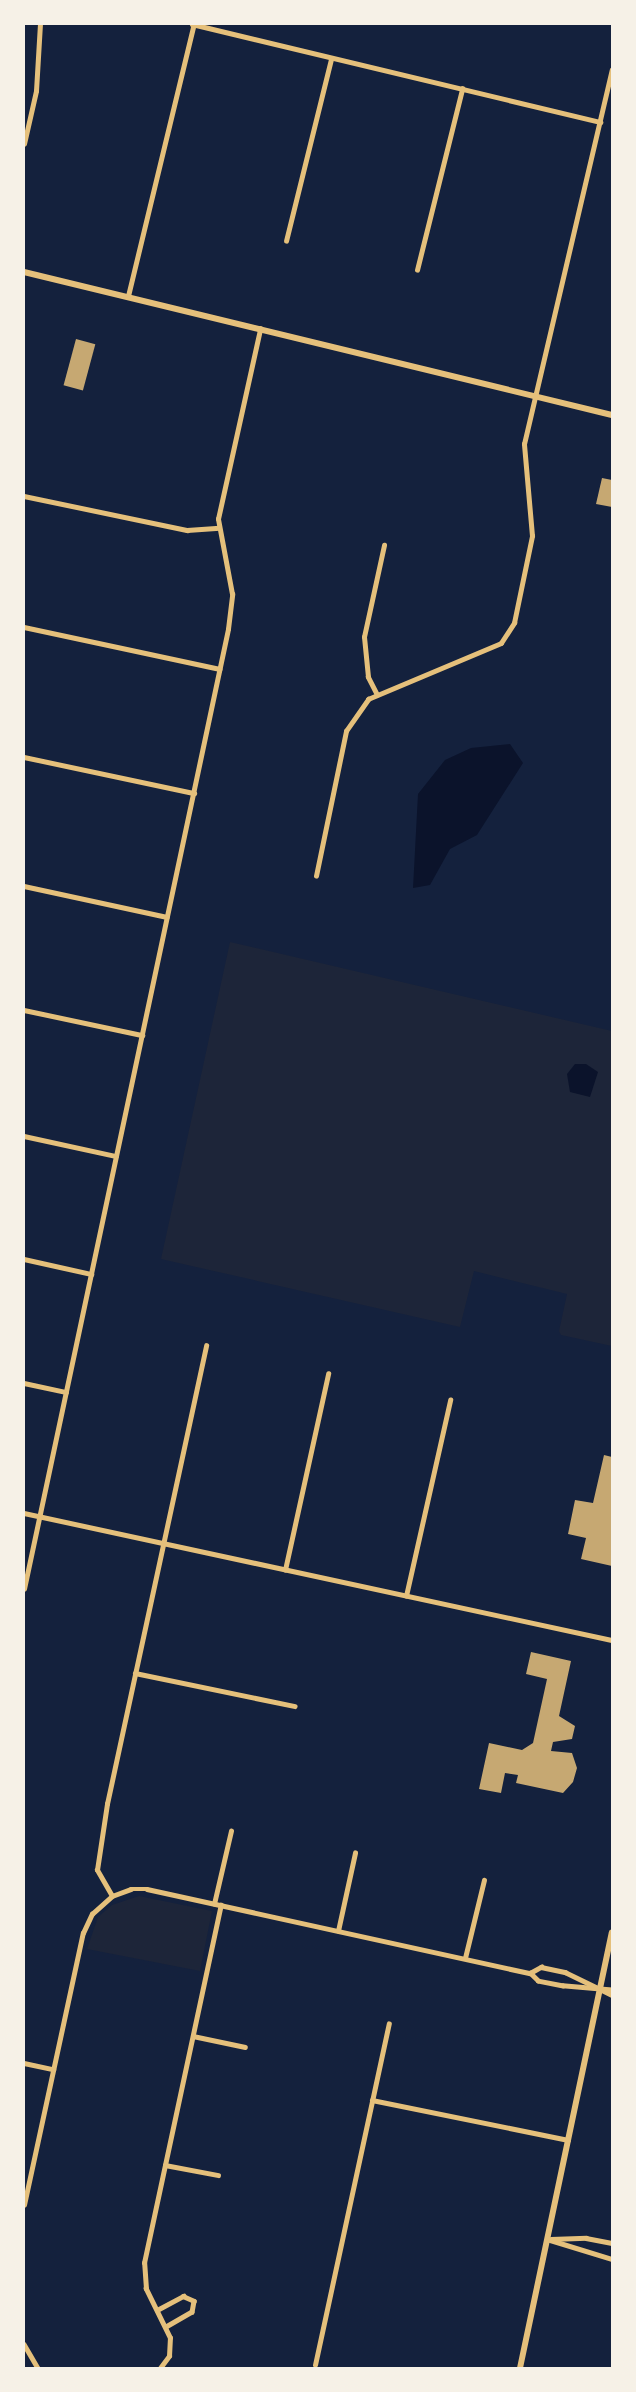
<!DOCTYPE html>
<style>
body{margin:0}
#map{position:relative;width:636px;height:2392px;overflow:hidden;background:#14213d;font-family:Roboto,sans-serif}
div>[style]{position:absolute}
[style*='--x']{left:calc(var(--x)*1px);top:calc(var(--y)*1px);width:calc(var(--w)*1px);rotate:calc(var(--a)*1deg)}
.green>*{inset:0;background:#1d2539}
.water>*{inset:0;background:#0b132b}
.building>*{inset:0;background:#c6a872;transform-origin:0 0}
.minor>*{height:4.5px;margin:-2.25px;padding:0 2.25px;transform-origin:2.25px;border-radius:2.25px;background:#e5c07b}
.secondary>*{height:6px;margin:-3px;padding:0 3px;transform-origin:3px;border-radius:3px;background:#e5c07b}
span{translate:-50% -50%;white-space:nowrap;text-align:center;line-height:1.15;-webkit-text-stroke:4px #f6f1e7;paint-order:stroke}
.frame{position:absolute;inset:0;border:25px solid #f6f1e7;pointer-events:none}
</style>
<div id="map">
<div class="green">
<div style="clip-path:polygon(230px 942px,612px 1031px,612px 1346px,561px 1335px,559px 1331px,567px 1294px,474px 1271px,460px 1327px,161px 1259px)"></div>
<div style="clip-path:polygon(139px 1896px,212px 1911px,200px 1971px,87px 1949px,98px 1917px,112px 1905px)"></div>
</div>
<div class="water">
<div style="clip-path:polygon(510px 744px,523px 763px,477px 835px,450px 849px,430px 885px,413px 888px,418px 794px,445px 760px,471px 748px)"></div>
<div style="clip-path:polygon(575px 1064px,586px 1064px,598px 1072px,590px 1097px,570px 1092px,567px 1074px)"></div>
</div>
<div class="building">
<div style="left:76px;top:339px;width:20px;height:48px;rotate:15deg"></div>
<div style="clip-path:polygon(602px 478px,612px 480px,612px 507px,596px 504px)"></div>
<div style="clip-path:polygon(604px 1455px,612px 1457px,612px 1566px,581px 1559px,586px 1538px,568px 1534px,575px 1500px,593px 1503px)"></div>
<div style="clip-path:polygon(531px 1652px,571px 1661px,559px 1716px,575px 1726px,572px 1739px,553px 1742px,551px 1751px,572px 1753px,577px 1768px,573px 1782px,563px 1793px,516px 1783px,518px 1775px,505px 1773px,501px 1793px,479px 1789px,489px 1743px,522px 1750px,533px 1743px,547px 1679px,526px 1674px)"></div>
</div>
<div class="minor">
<div style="--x:192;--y:24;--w:420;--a:13.5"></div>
<div style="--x:24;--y:144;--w:54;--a:-77.2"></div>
<div style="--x:36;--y:91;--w:67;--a:-86.6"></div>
<div style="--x:286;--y:241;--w:187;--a:-76.1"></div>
<div style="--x:417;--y:270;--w:187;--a:-76"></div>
<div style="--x:128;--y:296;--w:280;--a:-76.4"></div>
<div style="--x:24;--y:496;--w:167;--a:11.8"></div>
<div style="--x:187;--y:530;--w:32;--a:-4"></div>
<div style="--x:24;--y:627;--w:200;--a:12.1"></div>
<div style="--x:377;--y:695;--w:20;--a:-117"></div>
<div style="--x:368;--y:677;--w:40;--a:-95.7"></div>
<div style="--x:364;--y:637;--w:94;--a:-77.7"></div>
<div style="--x:24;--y:757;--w:174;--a:12"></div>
<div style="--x:316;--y:876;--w:148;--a:-78.3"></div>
<div style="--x:346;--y:731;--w:39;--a:-55"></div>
<div style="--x:368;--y:699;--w:144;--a:-22.8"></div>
<div style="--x:501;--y:643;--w:24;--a:-57"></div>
<div style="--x:514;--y:623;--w:89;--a:-78.3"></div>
<div style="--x:532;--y:536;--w:92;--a:-95"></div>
<div style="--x:524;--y:444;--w:384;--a:-76.8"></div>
<div style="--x:24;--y:886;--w:146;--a:12.2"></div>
<div style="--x:24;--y:1010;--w:121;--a:12"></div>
<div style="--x:24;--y:1136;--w:94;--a:12.3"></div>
<div style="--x:24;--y:1259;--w:69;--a:12.6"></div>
<div style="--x:24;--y:1383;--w:43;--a:12.1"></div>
<div style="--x:24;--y:1513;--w:602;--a:12.19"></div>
<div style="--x:285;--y:1570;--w:201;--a:-77.6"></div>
<div style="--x:24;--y:1589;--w:981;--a:-78"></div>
<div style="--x:228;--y:629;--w:35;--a:-83"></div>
<div style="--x:232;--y:594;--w:76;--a:-100.6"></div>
<div style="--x:218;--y:519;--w:195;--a:-77.5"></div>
<div style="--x:406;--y:1596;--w:201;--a:-77.3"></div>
<div style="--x:135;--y:1673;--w:163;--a:11.7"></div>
<div style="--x:112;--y:1896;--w:30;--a:-120"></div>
<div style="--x:97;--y:1870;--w:67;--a:-81.4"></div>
<div style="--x:107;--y:1804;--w:469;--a:-77.8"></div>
<div style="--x:214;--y:1904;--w:75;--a:-76.9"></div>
<div style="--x:338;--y:1931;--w:80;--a:-77.7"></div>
<div style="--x:465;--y:1958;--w:80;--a:-76.3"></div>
<div style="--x:612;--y:1990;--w:12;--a:-175"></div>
<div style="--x:600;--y:1989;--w:37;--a:-175"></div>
<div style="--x:563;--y:1986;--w:25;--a:-169"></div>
<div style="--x:538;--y:1981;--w:11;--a:-135"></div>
<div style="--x:530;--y:1973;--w:13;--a:-29"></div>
<div style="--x:541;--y:1967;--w:25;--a:12"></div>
<div style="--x:565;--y:1972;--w:39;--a:26"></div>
<div style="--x:600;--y:1989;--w:13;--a:27"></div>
<div style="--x:193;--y:2036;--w:53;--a:11.9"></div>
<div style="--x:24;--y:2063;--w:30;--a:12"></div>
<div style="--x:372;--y:2100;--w:200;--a:11.5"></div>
<div style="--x:165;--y:2165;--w:54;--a:10.7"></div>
<div style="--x:24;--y:2205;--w:278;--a:-77.8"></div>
<div style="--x:83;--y:1933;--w:21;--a:-65"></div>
<div style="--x:92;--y:1914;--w:27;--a:-42"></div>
<div style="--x:112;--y:1896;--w:20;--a:-20"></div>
<div style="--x:131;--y:1889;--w:16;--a:0"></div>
<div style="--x:147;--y:1889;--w:392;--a:12.4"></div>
<div style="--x:547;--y:2239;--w:68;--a:17.1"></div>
<div style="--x:551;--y:2239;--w:35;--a:-2"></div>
<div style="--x:586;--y:2238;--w:26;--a:11"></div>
<div style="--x:157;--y:2310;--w:30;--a:-28"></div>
<div style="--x:183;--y:2296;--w:12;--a:24"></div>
<div style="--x:194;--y:2301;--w:11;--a:100"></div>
<div style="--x:192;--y:2312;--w:30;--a:150"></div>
<div style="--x:24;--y:2344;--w:28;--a:60"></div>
<div style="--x:315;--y:2365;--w:349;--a:-77.8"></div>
<div style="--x:160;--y:2368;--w:15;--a:-53"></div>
<div style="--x:169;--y:2356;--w:18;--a:-87"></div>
<div style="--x:170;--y:2338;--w:55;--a:-116.1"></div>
<div style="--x:146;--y:2289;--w:26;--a:-94"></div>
<div style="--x:144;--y:2263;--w:366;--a:-77.9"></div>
</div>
<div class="secondary">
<div style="--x:24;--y:272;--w:605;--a:13.67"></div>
<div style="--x:520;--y:2368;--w:445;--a:-78.1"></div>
</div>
<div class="frame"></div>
</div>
